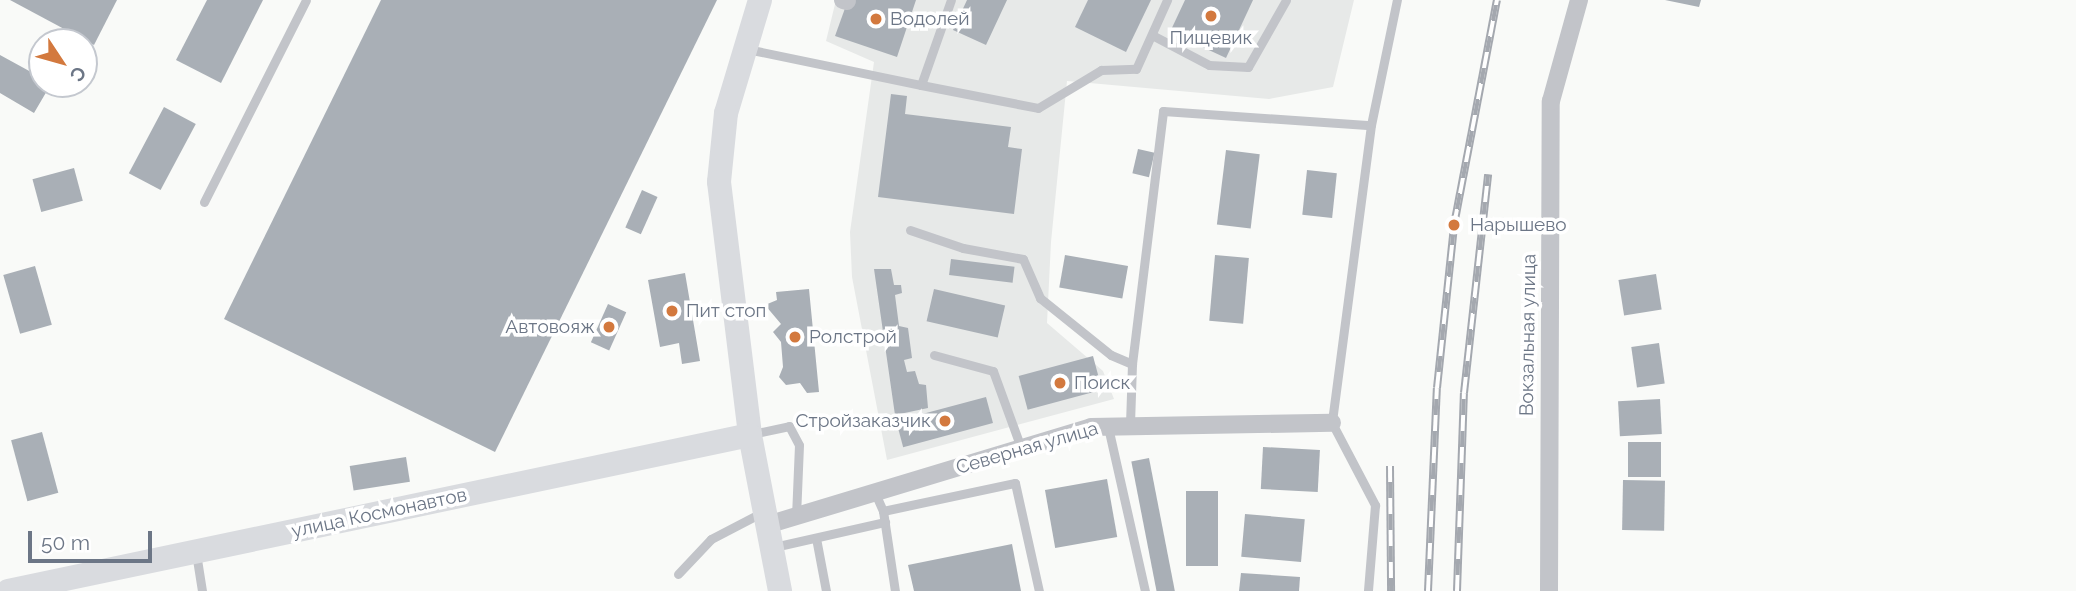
<!DOCTYPE html>
<meta charset="utf-8">
<style>
body{margin:0}
#map{position:relative;width:2076px;height:591px;overflow:hidden;background:#f9faf8;font-family:Raleway,sans-serif}
div>[style]{position:absolute}
[style*='--x']{left:calc(var(--x)*1px);top:calc(var(--y)*1px);width:calc(var(--w)*1px);rotate:calc(var(--a)*1deg)}
.built>*{inset:0;background:#e7e9e8}
.building>*{inset:0;background:#a9afb6;transform-origin:0 0}
.lane>*{height:9px;margin:-4.5px;padding:0 4.5px;transform-origin:4.5px;border-radius:4.5px;background:#c2c4c9}
.street>*{height:18px;margin:-9px;padding:0 9px;transform-origin:9px;border-radius:9px;background:#c2c4c9}
.secondary>*{height:24px;margin:-12px;padding:0 12px;transform-origin:12px;border-radius:12px;background:#d9dbdf}
.rail>*{height:8px;margin-top:-4px;transform-origin:0;background:repeating-linear-gradient(90deg,#fff 0 16px,#a4a8af 0 32px);box-sizing:border-box;border-block:2px solid #a4a8af}
.dots>*{width:19px;height:19px;translate:-50% -50%;box-sizing:border-box;border:4px solid #fff;border-radius:50%}
span{translate:-50% -50%;white-space:nowrap;text-align:center;line-height:1.15;-webkit-text-stroke:7px #fff;paint-order:stroke}
.poi-label{font-size:19px;color:#6c7686}
.left{translate:0 -50%;text-align:left}
.right{translate:-100% -50%;text-align:right}
.street-label{font-size:19px;color:#6c7686}
.north{position:absolute;left:28px;top:28px;width:70px;height:70px;box-sizing:border-box;background:#fff;border:2px solid #c4c8cf;border-radius:50%;rotate:126deg;font-size:19px;font-weight:700;line-height:28px;text-align:center;color:#6c7686}
.north::after{content:'';display:block;margin:auto;width:24px;height:32px;background:#d3793e;clip-path:polygon(50% 0,100% 100%,50% 72%,0 100%)}
.scale{position:absolute;left:28px;top:531px;width:124px;height:32px;box-sizing:border-box;border:4px solid #6c7686;border-top:0;padding-left:9px;font-size:21px;line-height:24px;white-space:nowrap;color:#6c7686;-webkit-text-stroke:5px #fff;paint-order:stroke}
</style>
<div id="map">
<div class="built">
<div style="clip-path:polygon(836px 0,1354px 0,1333px 87px,1269px 99px,1067px 81px,1051px 242px,1047px 323px,1103px 371px,1114px 399px,887px 460px,852px 277px,850px 232px,874px 62px,826px 41px)"></div>
</div>
<div class="building">
<div style="clip-path:polygon(10px 0,117px 0,94px 45px)"></div>
<div style="clip-path:polygon(207px 0,263px 0,221px 83px,176px 60px)"></div>
<div style="clip-path:polygon(381px 0,717px 0,495px 452px,224px 319px)"></div>
<div style="clip-path:polygon(848px 0,916px 0,897px 57px,835px 36px)"></div>
<div style="clip-path:polygon(967px 0,1007px 0,986px 45px,953px 30px)"></div>
<div style="clip-path:polygon(1088px 0,1151px 0,1126px 52px,1075px 27px)"></div>
<div style="clip-path:polygon(1185px 0,1253px 0,1226px 58px,1170px 32px)"></div>
<div style="clip-path:polygon(1665px 0,1701px 0,1699px 7px)"></div>
<div style="clip-path:polygon(0 55px,42px 78px,42px 84px,51px 84px,34px 113px,0 93px)"></div>
<div style="clip-path:polygon(891px 94px,907px 96px,905px 114px,1011px 127px,1008px 147px,1022px 149px,1014px 214px,878px 197px)"></div>
<div style="left:164px;top:107px;width:36px;height:75px;rotate:28deg"></div>
<div style="left:1138px;top:149px;width:17px;height:25px;rotate:13deg"></div>
<div style="left:1226px;top:150px;width:34px;height:75px;rotate:7deg"></div>
<div style="left:74px;top:168px;width:34px;height:43px;rotate:75deg"></div>
<div style="left:1307px;top:170px;width:30px;height:45px;rotate:6deg"></div>
<div style="left:642px;top:190px;width:17px;height:41px;rotate:24deg"></div>
<div style="left:1065px;top:255px;width:64px;height:33px;rotate:10deg"></div>
<div style="left:1215px;top:255px;width:34px;height:66px;rotate:5deg"></div>
<div style="left:951px;top:259px;width:64px;height:16px;rotate:7deg"></div>
<div style="left:35px;top:266px;width:61px;height:33px;rotate:74deg"></div>
<div style="clip-path:polygon(874px 269px,891px 269px,894px 285px,901px 285px,902px 293px,895px 295px,899px 326px,908px 328px,912px 358px,904px 360px,907px 372px,915px 371px,919px 384px,926px 385px,928px 408px,895px 415px)"></div>
<div style="clip-path:polygon(685px 273px,700px 361px,682px 364px,679px 343px,660px 347px,648px 280px)"></div>
<div style="left:1656px;top:274px;width:36px;height:38px;rotate:81deg"></div>
<div style="clip-path:polygon(809px 289px,819px 392px,807px 393px,800px 383px,786px 385px,779px 377px,783px 367px,781px 342px,773px 332px,781px 324px,765px 305px,777px 300px,776px 292px)"></div>
<div style="left:934px;top:289px;width:73px;height:33px;rotate:13deg"></div>
<div style="left:608px;top:304px;width:20px;height:42px;rotate:24deg"></div>
<div style="left:1659px;top:343px;width:41px;height:28px;rotate:82deg"></div>
<div style="left:1093px;top:356px;width:35px;height:77px;rotate:75deg"></div>
<div style="left:986px;top:397px;width:27px;height:93px;rotate:75deg"></div>
<div style="left:1660px;top:399px;width:35px;height:42px;rotate:87deg"></div>
<div style="left:42px;top:432px;width:63px;height:32px;rotate:75deg"></div>
<div style="left:1628px;top:442px;width:33px;height:35px"></div>
<div style="left:1263px;top:447px;width:57px;height:42px;rotate:3deg"></div>
<div style="left:406px;top:457px;width:25px;height:57px;rotate:81deg"></div>
<div style="left:1149px;top:458px;width:136px;height:18px;rotate:79deg"></div>
<div style="left:1107px;top:479px;width:59px;height:63px;rotate:80deg"></div>
<div style="left:1623px;top:480px;width:42px;height:50px;rotate:1deg"></div>
<div style="left:1186px;top:491px;width:32px;height:75px"></div>
<div style="left:1245px;top:514px;width:60px;height:43px;rotate:5deg"></div>
<div style="clip-path:polygon(1012px 544px,1021px 591px,914px 591px,908px 565px)"></div>
<div style="clip-path:polygon(1241px 573px,1300px 577px,1299px 591px,1239px 591px)"></div>
</div>
<div class="lane">
<div style="--x:1152;--y:35;--w:64;--a:27.8"></div>
<div style="--x:1209;--y:65;--w:39;--a:3"></div>
<div style="--x:1248;--y:67;--w:77;--a:-60.4"></div>
<div style="--x:747;--y:49;--w:178;--a:11.7"></div>
<div style="--x:921;--y:85;--w:90;--a:-70.6"></div>
<div style="--x:921;--y:85;--w:119;--a:11.1"></div>
<div style="--x:1038;--y:108;--w:74;--a:-31.1"></div>
<div style="--x:1101;--y:70;--w:35;--a:-2"></div>
<div style="--x:1136;--y:69;--w:76;--a:-65.8"></div>
<div style="--x:1371;--y:125;--w:128;--a:-78.3"></div>
<div style="--x:204;--y:202;--w:226;--a:-63.2"></div>
<div style="--x:910;--y:230;--w:56;--a:18.8"></div>
<div style="--x:963;--y:248;--w:61;--a:10.4"></div>
<div style="--x:1023;--y:259;--w:43;--a:66.4"></div>
<div style="--x:1040;--y:298;--w:91;--a:38.8"></div>
<div style="--x:1111;--y:355;--w:23;--a:23"></div>
<div style="--x:1132;--y:364;--w:59;--a:91.9"></div>
<div style="--x:934;--y:355;--w:61;--a:15.2"></div>
<div style="--x:993;--y:371;--w:82;--a:70"></div>
<div style="--x:1132;--y:364;--w:255;--a:-83"></div>
<div style="--x:1163;--y:111;--w:208;--a:3.9"></div>
<div style="--x:1371;--y:125;--w:301;--a:97.5"></div>
<div style="--x:1332;--y:423;--w:93;--a:62.3"></div>
<div style="--x:1375;--y:505;--w:86;--a:94.7"></div>
<div style="--x:1108;--y:427;--w:168;--a:77.3"></div>
<div style="--x:752;--y:434;--w:38;--a:-12"></div>
<div style="--x:789;--y:426;--w:21;--a:62"></div>
<div style="--x:799;--y:445;--w:72;--a:92.4"></div>
<div style="--x:875;--y:493;--w:20;--a:66"></div>
<div style="--x:883;--y:511;--w:81;--a:81.5"></div>
<div style="--x:883;--y:511;--w:135;--a:-12"></div>
<div style="--x:1015;--y:483;--w:111;--a:77.5"></div>
<div style="--x:816;--y:538;--w:54;--a:79.3"></div>
<div style="--x:774;--y:547;--w:114;--a:-12.7"></div>
<div style="--x:196;--y:553;--w:38;--a:81"></div>
<div style="--x:678;--y:574;--w:48;--a:-46.7"></div>
<div style="--x:711;--y:539;--w:59;--a:-27.4"></div>
</div>
<div class="street">
<div style="--x:843;--y:0;--w:4;--a:14"></div>
<div style="--x:767;--y:525;--w:338;--a:-16.8"></div>
<div style="--x:1091;--y:427;--w:241;--a:-1"></div>
<div style="--x:1549;--y:591;--w:490;--a:-89.8"></div>
<div style="--x:1551;--y:101;--w:105;--a:-74.5"></div>
</div>
<div class="secondary">
<div style="--x:760;--y:0;--w:118;--a:106.7"></div>
<div style="--x:726;--y:113;--w:69;--a:95.8"></div>
<div style="--x:719;--y:182;--w:255;--a:83"></div>
<div style="--x:750;--y:435;--w:159;--a:79.1"></div>
<div style="--x:8;--y:591;--w:758;--a:-11.87"></div>
</div>
<div class="rail">
<div style="--x:1390;--y:466;--w:125;--a:89.5"></div>
<div style="--x:1428;--y:591;--w:203;--a:-87.5"></div>
<div style="--x:1437;--y:388;--w:164;--a:-84"></div>
<div style="--x:1454;--y:225;--w:229;--a:-79.2"></div>
<div style="--x:1457;--y:591;--w:198;--a:-88"></div>
<div style="--x:1464;--y:393;--w:220;--a:-83.7"></div>
</div>
<div class="dots">
<div style="left:1211px;top:16px;background:#d3793e"></div>
<div style="left:876px;top:19px;background:#d3793e"></div>
<div style="left:1454px;top:225px;background:#d3793e"></div>
<div style="left:672px;top:311px;background:#d3793e"></div>
<div style="left:609px;top:327px;background:#d3793e"></div>
<div style="left:795px;top:337px;background:#d3793e"></div>
<div style="left:1060px;top:383px;background:#d3793e"></div>
<div style="left:945px;top:421px;background:#d3793e"></div>
</div>
<div class="poi-label">
<span class="left" style="left:890px;top:19px">Водолей</span>
<span style="left:1211px;top:38px">Пищевик</span>
<span class="left" style="left:1470px;top:225px">Нарышево</span>
<span class="left" style="left:686px;top:311px">Пит стоп</span>
<span class="right" style="left:595px;top:327px">Автовояж</span>
<span class="left" style="left:809px;top:337px">Ролстрой</span>
<span class="left" style="left:1074px;top:383px">Поиск</span>
<span class="right" style="left:931px;top:421px">Стройзаказчик</span>
</div>
<div class="street-label">
<span style="left:1528px;top:335px;rotate:-89deg">Вокзальная улица</span>
<span style="left:1027px;top:448px;rotate:-16deg">Северная улица</span>
<span style="left:379px;top:513px;rotate:-12deg">улица Космонавтов</span>
</div>
<div class="north">С</div>
<div class="scale">50 m</div>
</div>
